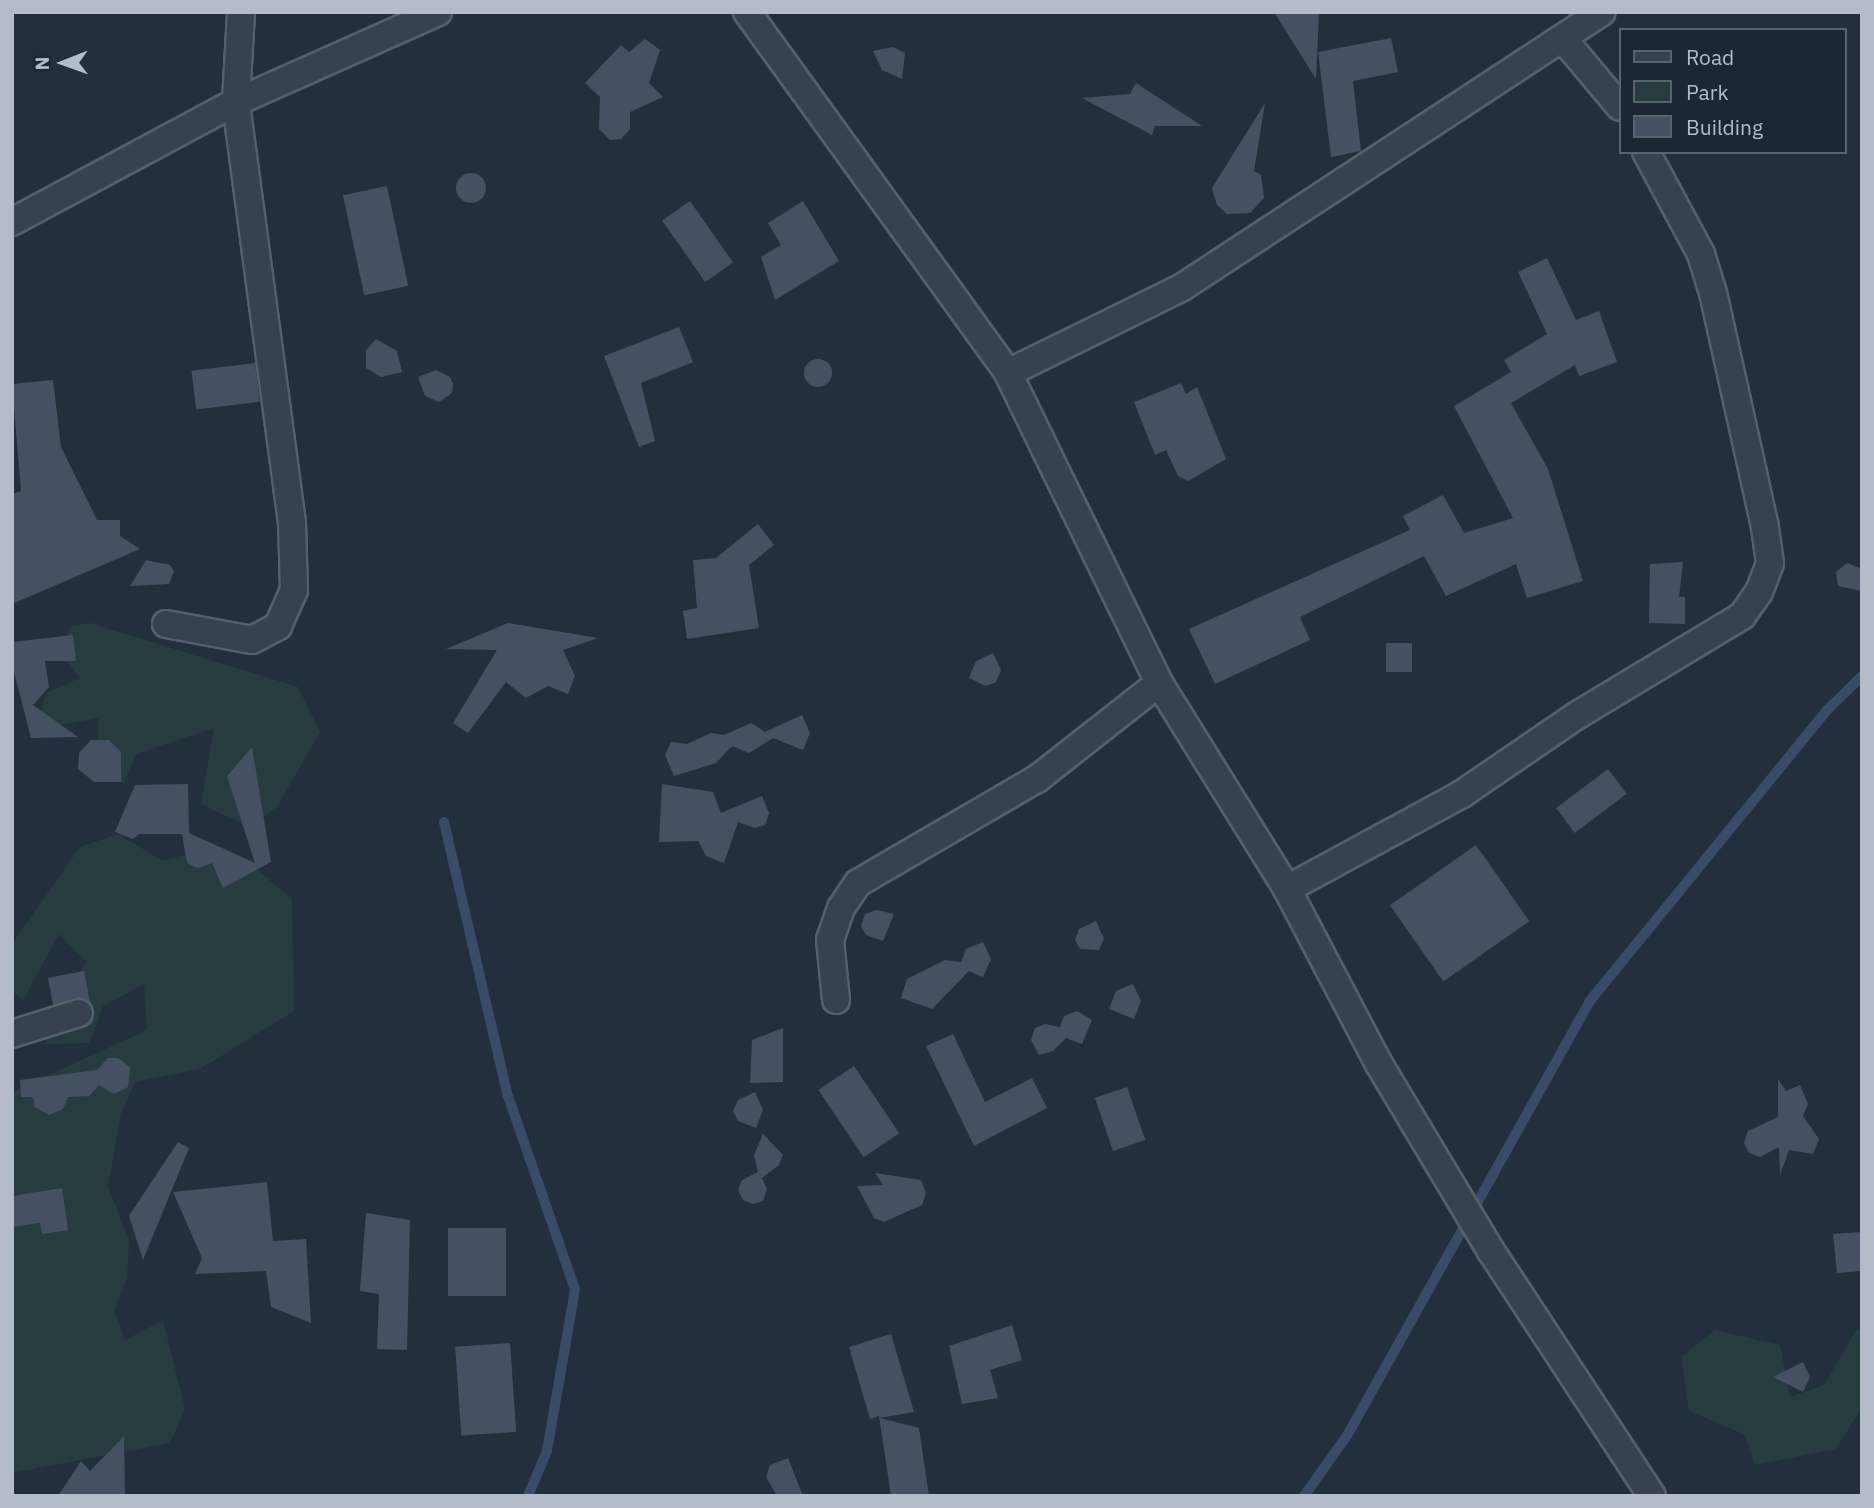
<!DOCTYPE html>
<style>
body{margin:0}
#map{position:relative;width:1874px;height:1508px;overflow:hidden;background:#242f3e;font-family:"IBM Plex Sans",sans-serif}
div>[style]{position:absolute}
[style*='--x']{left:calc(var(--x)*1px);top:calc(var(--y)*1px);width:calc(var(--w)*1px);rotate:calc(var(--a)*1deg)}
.green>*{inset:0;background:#263c3f}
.stream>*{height:10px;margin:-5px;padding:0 5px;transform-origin:5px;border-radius:5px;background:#394c67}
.building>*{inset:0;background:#455162;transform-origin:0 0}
.round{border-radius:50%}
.roads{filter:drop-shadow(2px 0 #565f6c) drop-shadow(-2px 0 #565f6c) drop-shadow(0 2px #565f6c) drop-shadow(0 -2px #565f6c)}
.minor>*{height:26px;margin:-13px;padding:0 13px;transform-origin:13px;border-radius:13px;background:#38414e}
span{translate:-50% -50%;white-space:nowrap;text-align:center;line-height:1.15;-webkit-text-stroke:6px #1d2633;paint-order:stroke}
.frame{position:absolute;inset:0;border:14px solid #b4bcc9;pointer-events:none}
.legend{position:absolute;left:1619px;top:28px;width:228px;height:126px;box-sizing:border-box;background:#1d2633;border:2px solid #59626f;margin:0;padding:9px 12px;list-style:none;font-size:21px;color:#b4bcc9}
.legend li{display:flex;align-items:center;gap:14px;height:35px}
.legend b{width:35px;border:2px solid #59626f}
.north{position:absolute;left:28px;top:28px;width:70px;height:70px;-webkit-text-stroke:5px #1d2633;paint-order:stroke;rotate:269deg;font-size:19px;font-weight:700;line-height:28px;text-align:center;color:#b4bcc9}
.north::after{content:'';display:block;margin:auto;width:24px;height:32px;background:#b4bcc9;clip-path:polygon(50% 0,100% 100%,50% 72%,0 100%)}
</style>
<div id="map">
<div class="green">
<div style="clip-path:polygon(90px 623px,298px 687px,320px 732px,277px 807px,249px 827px,201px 804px,214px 728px,136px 754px,124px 783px,99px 775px,98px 718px,35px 730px,46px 693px,80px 678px,59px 652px,71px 626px)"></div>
<div style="clip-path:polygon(118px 834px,163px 861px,188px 854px,243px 858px,292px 899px,294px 1011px,200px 1069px,135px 1082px,121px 1114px,108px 1186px,129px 1241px,127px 1278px,114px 1310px,125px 1340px,163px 1320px,185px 1409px,170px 1443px,12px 1473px,12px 1092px,147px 1030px,144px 984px,103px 1006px,90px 1043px,45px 1044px,51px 1011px,87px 962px,59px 934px,23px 1000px,12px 991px,12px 944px,80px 847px)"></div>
<div style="clip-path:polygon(1857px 1329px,1862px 1330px,1862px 1407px,1836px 1449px,1755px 1465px,1744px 1434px,1689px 1411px,1681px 1357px,1715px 1330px,1780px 1345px,1790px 1397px,1824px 1385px)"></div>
</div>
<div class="stream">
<div style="--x:444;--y:822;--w:281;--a:76.9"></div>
<div style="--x:508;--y:1096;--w:205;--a:70.9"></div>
<div style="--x:575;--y:1290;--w:163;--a:99.9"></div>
<div style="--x:547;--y:1451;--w:49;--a:112.9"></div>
<div style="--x:1304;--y:1496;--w:76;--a:-54.6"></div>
<div style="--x:1348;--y:1434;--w:495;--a:-60.8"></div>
<div style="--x:1589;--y:1002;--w:375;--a:-50.8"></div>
<div style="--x:1826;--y:711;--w:50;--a:-44.2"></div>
</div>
<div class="building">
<div style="clip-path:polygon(1274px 12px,1319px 12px,1316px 79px)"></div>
<div style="clip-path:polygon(1391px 38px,1398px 72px,1353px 81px,1361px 151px,1331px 157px,1318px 52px)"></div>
<div style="clip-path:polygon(645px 39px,660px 50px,649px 83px,663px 97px,630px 112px,630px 129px,621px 139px,610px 140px,599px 129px,600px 97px,585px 83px,621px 45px,629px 52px)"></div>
<div style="clip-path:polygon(893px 47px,905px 53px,902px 79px,882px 70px,873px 51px)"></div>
<div style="clip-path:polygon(1136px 83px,1202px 126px,1155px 126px,1152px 135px,1082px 98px,1130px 94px)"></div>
<div style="clip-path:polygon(1265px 103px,1254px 171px,1261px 175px,1264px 198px,1250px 213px,1227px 214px,1217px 205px,1212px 188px)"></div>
<div class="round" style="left:456px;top:173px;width:30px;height:30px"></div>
<div style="left:387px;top:186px;width:102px;height:45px;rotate:78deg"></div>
<div style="left:690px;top:201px;width:75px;height:34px;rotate:55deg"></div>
<div style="clip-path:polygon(803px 201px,839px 261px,775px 300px,761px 257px,781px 245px,768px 223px)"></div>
<div style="clip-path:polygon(1547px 258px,1576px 320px,1599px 311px,1617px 362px,1579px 376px,1575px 365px,1511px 403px,1548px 469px,1583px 581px,1527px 598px,1516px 564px,1446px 596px,1424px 556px,1300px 617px,1310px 640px,1215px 684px,1189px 629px,1410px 530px,1403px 516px,1443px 495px,1464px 533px,1513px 518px,1454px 406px,1511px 372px,1504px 360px,1547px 334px,1518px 272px)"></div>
<div style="clip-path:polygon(679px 327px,693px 362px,641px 383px,655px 441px,639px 447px,604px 356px)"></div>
<div style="clip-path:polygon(376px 339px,397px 351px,402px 372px,381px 377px,366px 368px,366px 350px)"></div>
<div class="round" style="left:804px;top:359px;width:28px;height:28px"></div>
<div style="left:255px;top:363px;width:39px;height:64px;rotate:83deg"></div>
<div style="clip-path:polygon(436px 370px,450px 377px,453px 384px,452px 393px,439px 402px,425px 396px,418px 377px)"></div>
<div style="clip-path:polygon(53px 380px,61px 447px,97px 520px,120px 520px,120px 536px,140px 549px,12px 604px,12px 494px,21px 491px,12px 384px)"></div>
<div style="clip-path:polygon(1181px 383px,1186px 394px,1197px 387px,1226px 459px,1188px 481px,1178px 476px,1166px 450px,1155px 455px,1134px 402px)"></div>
<div style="clip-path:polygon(758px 524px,774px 545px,749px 565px,759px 628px,687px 639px,683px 611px,697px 608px,693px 560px,716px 558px)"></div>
<div style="clip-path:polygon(146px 560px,170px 565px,174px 571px,169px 584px,130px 586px)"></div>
<div style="clip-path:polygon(1683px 562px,1679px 597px,1685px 597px,1685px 624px,1649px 623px,1650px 564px)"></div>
<div style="clip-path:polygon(1847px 563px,1862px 569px,1862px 591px,1838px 586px,1836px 572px)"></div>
<div style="clip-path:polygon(508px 623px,598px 638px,563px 650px,575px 676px,568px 694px,548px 686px,526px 698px,506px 682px,468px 733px,453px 723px,497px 650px,446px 649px)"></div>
<div style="clip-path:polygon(73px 635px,76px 661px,45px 661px,49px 687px,33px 705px,78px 737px,31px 738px,12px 664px,12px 642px)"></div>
<div style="left:1412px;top:643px;width:29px;height:26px;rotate:90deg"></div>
<div style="clip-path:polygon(993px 653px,1001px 670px,996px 682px,986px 686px,969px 678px,976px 661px)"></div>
<div style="clip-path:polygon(802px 715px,810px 733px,803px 750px,773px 738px,749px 753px,732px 746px,716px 763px,674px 776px,665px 755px,671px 742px,687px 744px,711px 733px,724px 735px,751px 723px,765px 732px)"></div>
<div style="clip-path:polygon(91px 740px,109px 740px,121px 752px,121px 782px,94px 782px,78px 769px,79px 753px)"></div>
<div style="clip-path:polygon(252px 747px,271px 862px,223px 888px,212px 863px,198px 868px,187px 863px,182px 834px,140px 834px,133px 839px,115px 832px,135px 785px,188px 784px,189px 833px,255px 863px,227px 776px)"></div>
<div style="left:1608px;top:769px;width:31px;height:65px;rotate:53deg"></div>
<div style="clip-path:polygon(662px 784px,713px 792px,721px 813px,762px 796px,769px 813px,765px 825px,755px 828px,738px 822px,724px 863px,706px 856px,698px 841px,659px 842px)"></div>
<div style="left:1476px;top:845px;width:93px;height:105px;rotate:55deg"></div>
<div style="clip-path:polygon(876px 910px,894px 914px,883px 941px,866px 935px,861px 926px,865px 914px)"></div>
<div style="clip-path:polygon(1096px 921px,1104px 939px,1099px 950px,1080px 949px,1075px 940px,1079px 929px)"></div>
<div style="clip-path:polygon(983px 942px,991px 959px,983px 977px,969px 971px,932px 1009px,901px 998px,907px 979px,945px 960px,961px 962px,966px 949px)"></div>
<div style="clip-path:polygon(84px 971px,90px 1002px,75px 998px,53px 1005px,48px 978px)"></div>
<div style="clip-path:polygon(1133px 984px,1141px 1001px,1134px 1019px,1109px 1009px,1116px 991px)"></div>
<div style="clip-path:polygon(1077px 1011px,1092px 1020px,1082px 1044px,1066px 1038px,1053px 1051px,1039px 1055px,1031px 1040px,1035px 1028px,1045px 1024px,1060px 1027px,1064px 1016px)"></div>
<div style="clip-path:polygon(783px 1028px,783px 1082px,750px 1083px,752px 1040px)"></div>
<div style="clip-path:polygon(953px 1034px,985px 1102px,1032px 1078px,1047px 1108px,974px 1146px,926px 1046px)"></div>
<div style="clip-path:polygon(108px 1058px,118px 1058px,130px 1067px,128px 1087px,114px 1094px,99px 1085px,89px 1096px,68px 1097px,63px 1109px,49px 1115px,35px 1107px,33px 1097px,21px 1097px,20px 1080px,97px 1070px)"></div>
<div style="left:854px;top:1066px;width:81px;height:43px;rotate:56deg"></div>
<div style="clip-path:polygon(1778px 1079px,1786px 1091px,1800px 1085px,1808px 1104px,1803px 1116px,1819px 1139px,1813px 1154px,1789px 1150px,1780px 1175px,1779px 1147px,1760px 1157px,1749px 1153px,1744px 1143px,1748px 1131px,1778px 1117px)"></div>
<div style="left:1127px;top:1087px;width:56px;height:34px;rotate:71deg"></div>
<div style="clip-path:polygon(755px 1092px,763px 1110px,756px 1128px,738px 1121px,733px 1111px,738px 1100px)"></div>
<div style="clip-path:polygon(763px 1134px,783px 1155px,779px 1165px,762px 1178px,767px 1189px,763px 1201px,753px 1204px,743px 1200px,738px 1190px,742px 1180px,758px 1172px,754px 1155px)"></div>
<div style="clip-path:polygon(178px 1142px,189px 1148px,143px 1260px,129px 1216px)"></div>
<div style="clip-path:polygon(875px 1173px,921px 1180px,926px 1193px,922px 1205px,884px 1222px,874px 1218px,857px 1186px,883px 1185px)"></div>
<div style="clip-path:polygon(267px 1182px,273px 1241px,306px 1239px,311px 1323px,271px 1307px,266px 1271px,195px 1274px,202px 1258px,173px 1192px)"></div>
<div style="clip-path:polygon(62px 1188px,68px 1230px,42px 1234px,40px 1223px,12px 1227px,12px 1196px)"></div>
<div style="clip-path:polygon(366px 1213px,410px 1220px,407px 1350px,377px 1349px,379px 1294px,360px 1291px)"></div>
<div style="left:448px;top:1228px;width:58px;height:68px"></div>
<div style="clip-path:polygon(1862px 1232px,1862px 1271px,1837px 1273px,1833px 1234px)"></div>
<div style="clip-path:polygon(1012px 1325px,1022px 1360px,990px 1370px,998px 1398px,962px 1404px,949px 1346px)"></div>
<div style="clip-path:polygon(891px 1334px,914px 1412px,880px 1418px,919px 1428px,929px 1496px,891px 1496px,879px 1416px,870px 1419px,849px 1347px)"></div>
<div style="left:510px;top:1343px;width:89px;height:55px;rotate:86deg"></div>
<div style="clip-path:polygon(1803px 1362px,1810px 1377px,1803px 1392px,1773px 1377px)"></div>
<div style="clip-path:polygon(124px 1436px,125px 1496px,58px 1496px,81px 1461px,90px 1471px)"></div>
<div style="clip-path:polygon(788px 1458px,803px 1496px,777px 1496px,766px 1477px,770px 1465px)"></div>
</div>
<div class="roads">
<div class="minor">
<div style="--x:747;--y:12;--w:445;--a:54.1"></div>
<div style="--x:1008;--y:373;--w:345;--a:64"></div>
<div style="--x:1159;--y:683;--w:243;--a:58.1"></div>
<div style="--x:1287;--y:889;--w:198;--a:62.3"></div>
<div style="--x:1379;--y:1064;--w:218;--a:59.1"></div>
<div style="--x:1491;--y:1251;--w:293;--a:56.7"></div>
<div style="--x:1564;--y:40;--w:87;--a:50.1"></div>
<div style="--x:12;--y:222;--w:254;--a:-28.2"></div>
<div style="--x:236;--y:102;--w:221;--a:-24"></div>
<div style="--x:1008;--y:373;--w:193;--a:-26.2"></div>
<div style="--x:1181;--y:288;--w:503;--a:-33.25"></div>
<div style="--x:166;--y:624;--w:87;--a:10.5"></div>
<div style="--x:252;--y:640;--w:30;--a:-28"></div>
<div style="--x:278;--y:626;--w:39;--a:-66"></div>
<div style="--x:294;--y:590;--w:67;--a:-91.7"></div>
<div style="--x:292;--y:523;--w:425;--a:-97.6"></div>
<div style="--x:236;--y:102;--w:90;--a:-86.8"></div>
<div style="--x:1287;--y:889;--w:199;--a:-28.5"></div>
<div style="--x:1462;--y:794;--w:138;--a:-34.4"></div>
<div style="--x:1576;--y:716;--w:194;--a:-31.1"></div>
<div style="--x:1742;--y:616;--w:29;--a:-55"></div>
<div style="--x:1759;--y:592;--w:31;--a:-69"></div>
<div style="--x:1770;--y:563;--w:36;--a:-98"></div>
<div style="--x:1765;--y:527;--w:240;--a:-102.5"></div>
<div style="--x:1713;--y:293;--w:41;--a:-107.1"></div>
<div style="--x:1701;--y:254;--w:116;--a:-118.3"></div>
<div style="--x:836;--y:1000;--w:60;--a:-95.7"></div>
<div style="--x:830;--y:940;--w:34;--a:-71"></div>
<div style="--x:841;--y:908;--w:30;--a:-56"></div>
<div style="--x:858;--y:883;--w:207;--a:-30.2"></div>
<div style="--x:1037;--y:779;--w:155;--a:-38.2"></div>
<div style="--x:12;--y:1034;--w:70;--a:-17.4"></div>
</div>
</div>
<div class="frame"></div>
<ul class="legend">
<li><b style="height:9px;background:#38414e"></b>Road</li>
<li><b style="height:19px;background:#263c3f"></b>Park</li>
<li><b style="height:19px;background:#455162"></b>Building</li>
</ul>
<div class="north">N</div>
</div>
